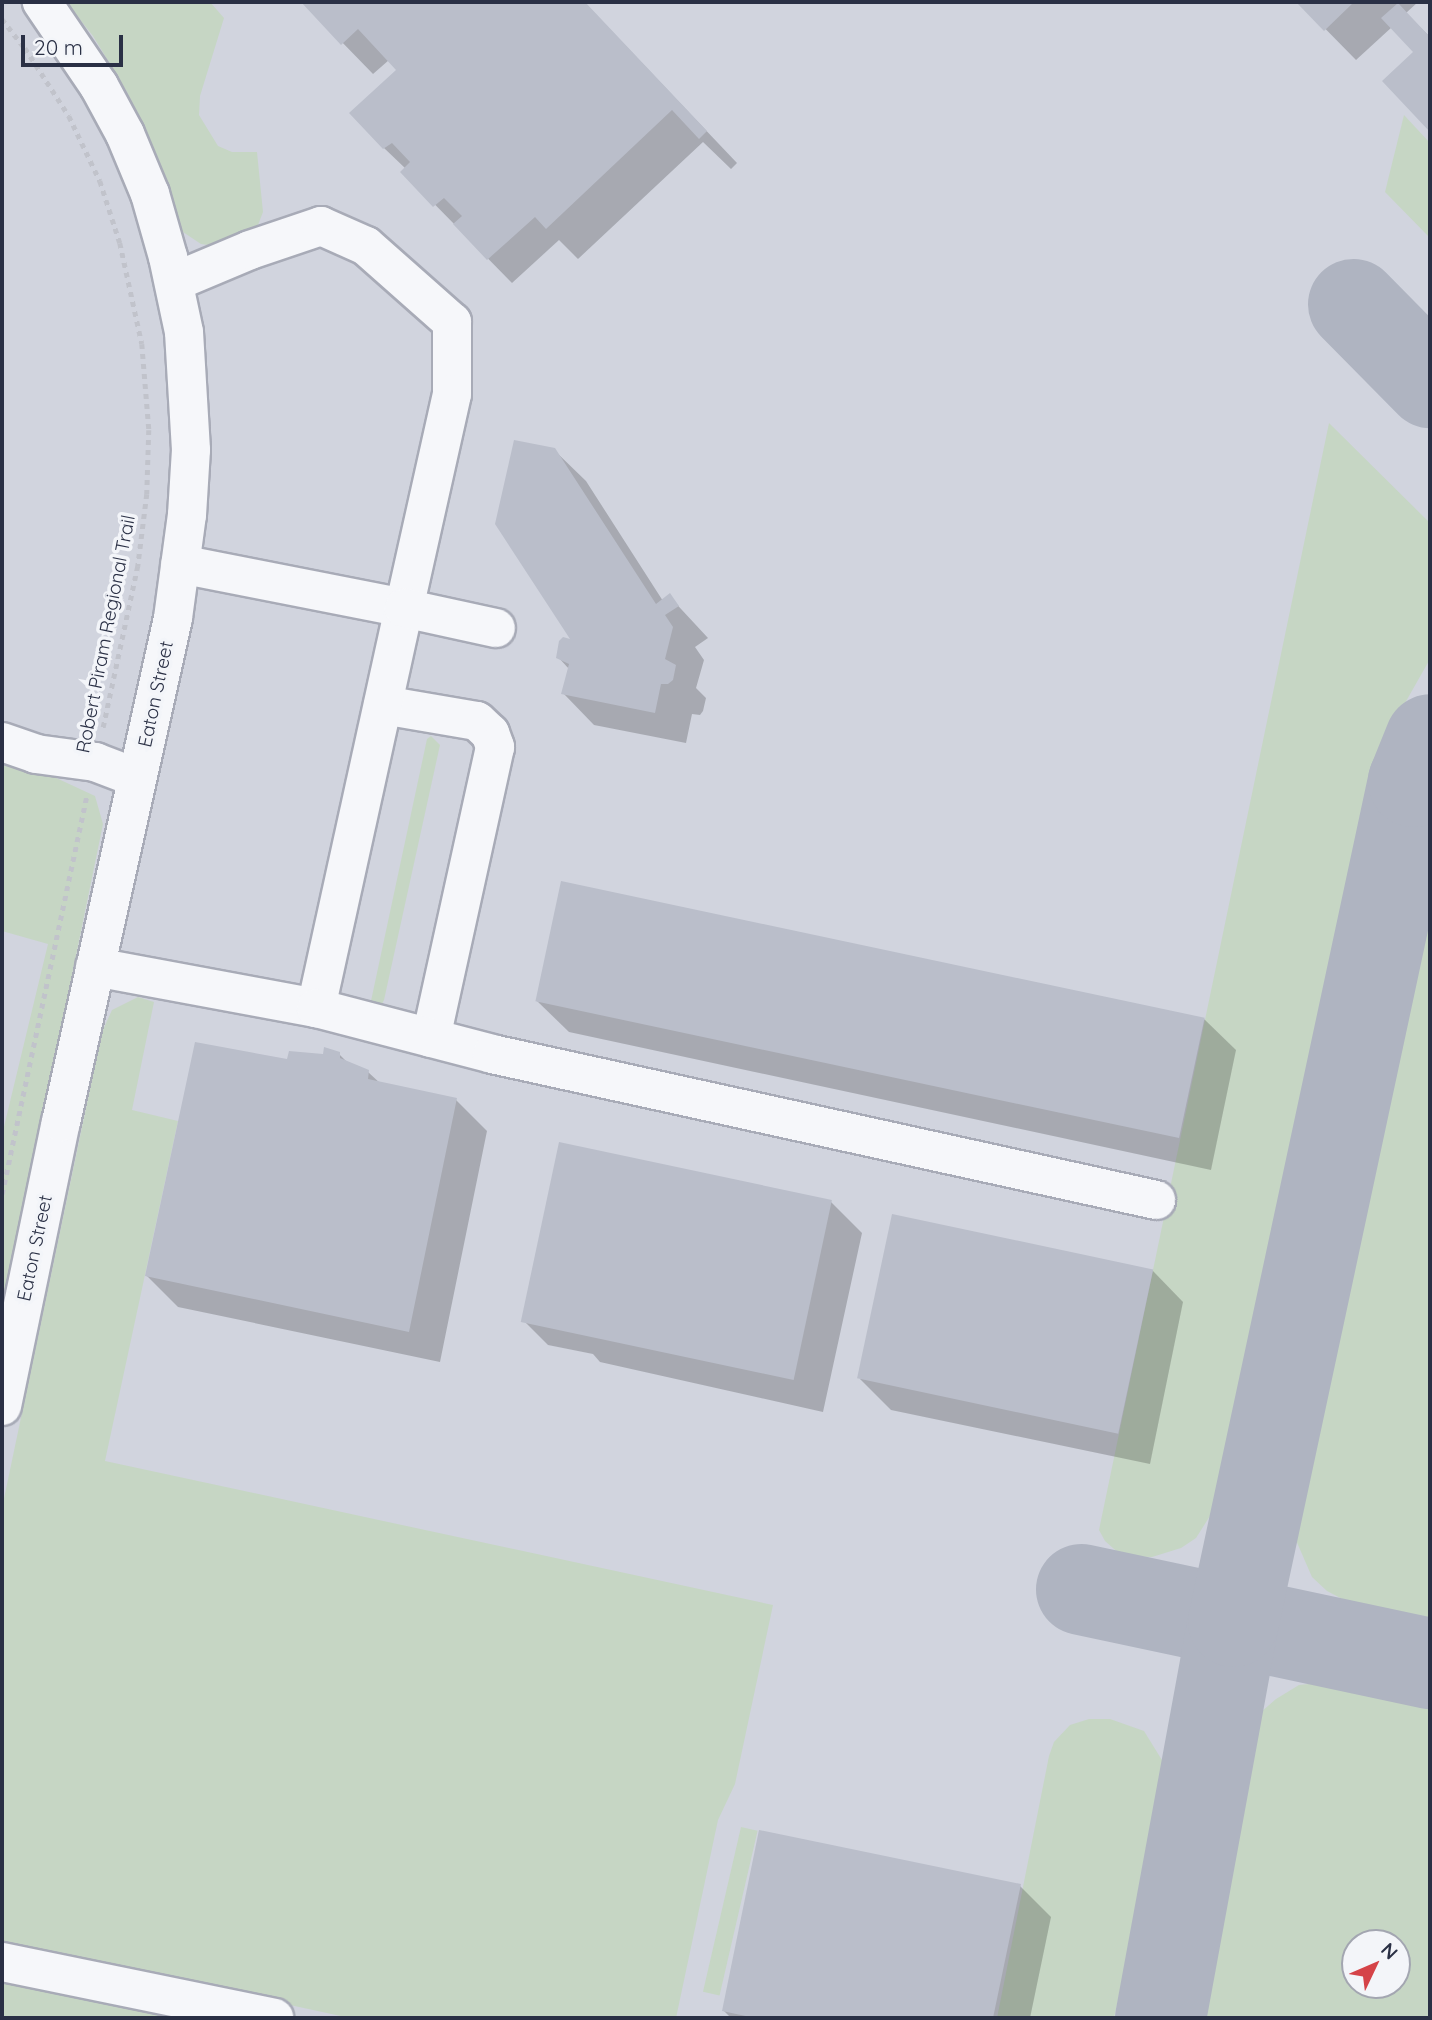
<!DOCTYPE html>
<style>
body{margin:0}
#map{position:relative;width:1432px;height:2020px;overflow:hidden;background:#e3e5ec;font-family:Quicksand,sans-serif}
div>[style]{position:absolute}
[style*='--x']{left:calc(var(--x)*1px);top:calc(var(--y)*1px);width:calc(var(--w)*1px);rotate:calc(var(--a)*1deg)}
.built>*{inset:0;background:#d1d4de}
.green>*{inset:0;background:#c6d6c4;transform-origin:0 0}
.shadow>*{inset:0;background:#0003}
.taxiway>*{height:91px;margin:-45.5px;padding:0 45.5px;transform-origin:45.5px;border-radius:45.5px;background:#afb4c1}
.building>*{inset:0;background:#babeca;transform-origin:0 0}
.path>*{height:4.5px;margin-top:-2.25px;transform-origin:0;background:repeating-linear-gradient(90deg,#c1c3cb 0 5px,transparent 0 10px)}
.roads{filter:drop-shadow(2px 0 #a8abb7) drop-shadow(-2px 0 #a8abb7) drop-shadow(0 2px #a8abb7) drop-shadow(0 -2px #a8abb7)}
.minor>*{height:38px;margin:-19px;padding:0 19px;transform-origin:19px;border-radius:19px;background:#f6f7fa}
span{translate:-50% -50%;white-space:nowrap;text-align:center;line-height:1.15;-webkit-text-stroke:7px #f3f5f9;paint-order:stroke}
.street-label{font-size:19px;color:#2a3045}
.frame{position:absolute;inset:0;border:4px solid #2a3045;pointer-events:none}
.north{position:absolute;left:1341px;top:1929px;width:70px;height:70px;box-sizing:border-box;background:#f3f5f9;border:2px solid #a3a6b1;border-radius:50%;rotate:46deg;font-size:19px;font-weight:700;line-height:28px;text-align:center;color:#2a3045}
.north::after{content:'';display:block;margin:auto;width:24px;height:32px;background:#d54348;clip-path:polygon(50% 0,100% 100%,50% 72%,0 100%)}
.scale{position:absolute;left:21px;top:35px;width:102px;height:32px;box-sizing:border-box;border:4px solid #2a3045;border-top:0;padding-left:9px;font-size:21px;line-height:24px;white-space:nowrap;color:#2a3045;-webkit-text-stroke:5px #f3f5f9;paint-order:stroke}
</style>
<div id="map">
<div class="built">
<div style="clip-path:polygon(evenodd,2px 2px,1430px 2px,1430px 2018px,2px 2018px,2px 2px,1355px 1943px,1397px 1943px,1397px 1985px,1355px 1985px,1355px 1943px)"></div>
</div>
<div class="green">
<div style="clip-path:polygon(66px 2px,210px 2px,224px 18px,200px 96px,199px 115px,218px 146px,232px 152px,257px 152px,263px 212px,258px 225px,251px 233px,215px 246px,201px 244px,180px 230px,153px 148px,127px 92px,93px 36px)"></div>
<div style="clip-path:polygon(1404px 115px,1430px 143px,1430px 238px,1385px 192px)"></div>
<div style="clip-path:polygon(1329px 423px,1430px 523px,1430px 659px,1392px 726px,1380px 764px,1222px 1497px,1196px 1538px,1181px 1548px,1152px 1557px,1122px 1556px,1105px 1541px,1099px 1530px)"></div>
<div style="clip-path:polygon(431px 736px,440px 745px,384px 1000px,381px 1006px,375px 1006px,371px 1001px,427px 739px)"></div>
<div style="clip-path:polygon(2px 764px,52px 776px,95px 796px,103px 824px,2px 1316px,2px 1135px,48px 944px,2px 931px)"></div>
<div style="clip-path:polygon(1430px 891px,1430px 1620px,1352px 1604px,1327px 1591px,1312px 1577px,1295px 1538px,1296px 1518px)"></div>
<div style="clip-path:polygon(138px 997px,154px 1002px,132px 1110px,178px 1121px,105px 1461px,773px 1605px,735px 1784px,718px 1820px,676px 2018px,350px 2018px,2px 1943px,2px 1508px,102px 1032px,112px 1010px)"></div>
<div style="clip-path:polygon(evenodd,1329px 1682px,1430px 1703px,1430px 2018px,1191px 2018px,1251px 1729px,1261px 1712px,1276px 1699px,1299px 1685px,1329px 1682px,1355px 1943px,1397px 1943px,1397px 1985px,1355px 1985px,1355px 1943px)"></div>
<div style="clip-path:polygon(1089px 1719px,1110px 1719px,1144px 1731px,1165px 1765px,1164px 1789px,1114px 2018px,997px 2018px,1049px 1756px,1054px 1742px,1070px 1725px)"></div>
<div style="left:741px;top:1827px;width:17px;height:169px;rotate:13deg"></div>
<div style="clip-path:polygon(2px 1981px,170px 2018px,2px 2018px)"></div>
</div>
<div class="shadow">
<div style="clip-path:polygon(303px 2px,584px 2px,737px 163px,731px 169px,703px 142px,578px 259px,559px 240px,512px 283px,403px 172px,406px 169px,384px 148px,399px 70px,389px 60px,373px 74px)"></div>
<div style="clip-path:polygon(1299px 2px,1418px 2px,1406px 13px,1430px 37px,1430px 130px,1384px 81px,1416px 52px,1392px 27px,1356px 60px)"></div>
<div style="clip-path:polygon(554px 450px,586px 481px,663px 601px,669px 596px,708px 638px,695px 647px,704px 660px,696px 688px,706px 698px,703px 711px,700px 715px,692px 714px,686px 743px,594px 725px,563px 693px,569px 669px,558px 657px,574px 642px)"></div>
<div style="clip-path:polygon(537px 1001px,1204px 1019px,1236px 1050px,1211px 1170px,569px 1032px)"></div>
<div style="clip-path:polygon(339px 1054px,348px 1063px,368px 1072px,381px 1084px,456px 1100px,487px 1131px,440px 1362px,178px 1307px,147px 1276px,288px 1061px)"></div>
<div style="clip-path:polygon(560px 1144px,831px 1202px,862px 1233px,823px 1412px,600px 1362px,593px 1354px,548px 1345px,524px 1321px)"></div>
<div style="clip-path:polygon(1152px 1270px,1183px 1302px,1150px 1464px,891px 1410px,860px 1379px)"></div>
<div style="clip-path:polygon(1020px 1886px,1051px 1917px,1030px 2018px,731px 2018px,724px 2011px)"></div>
</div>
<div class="taxiway">
<div style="--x:1353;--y:304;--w:110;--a:45.4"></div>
<div style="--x:1081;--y:1589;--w:357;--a:12"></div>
<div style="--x:1160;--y:2018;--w:404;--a:-79.6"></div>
<div style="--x:1233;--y:1621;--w:859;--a:-77.91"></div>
<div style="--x:1413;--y:781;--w:45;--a:-68"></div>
</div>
<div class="building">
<div style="clip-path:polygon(301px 2px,585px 2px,707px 131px,699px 139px,672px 110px,546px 229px,535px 217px,487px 260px,453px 224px,462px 216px,444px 198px,433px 207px,400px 172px,410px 162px,392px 143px,383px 149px,349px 113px,396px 70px,358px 29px,341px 45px)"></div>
<div style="clip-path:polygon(1296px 2px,1354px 2px,1324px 31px)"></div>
<div style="clip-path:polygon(1398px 3px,1430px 37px,1430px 132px,1382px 81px,1413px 52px,1381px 18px)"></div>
<div style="clip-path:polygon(514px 440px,555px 448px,656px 604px,670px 593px,679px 606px,665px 615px,673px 627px,665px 659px,676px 665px,673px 680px,668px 684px,661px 684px,655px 713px,561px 694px,569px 664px,556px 658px,559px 641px,563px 637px,570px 639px,495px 524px)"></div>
<div style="left:561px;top:881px;width:658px;height:123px;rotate:12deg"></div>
<div style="clip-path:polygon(195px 1042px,287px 1059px,289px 1051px,323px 1054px,324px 1047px,340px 1052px,340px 1058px,369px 1070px,368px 1079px,457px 1098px,409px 1332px,145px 1276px)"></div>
<div style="left:559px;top:1142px;width:279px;height:184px;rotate:12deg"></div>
<div style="left:892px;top:1214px;width:267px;height:168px;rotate:12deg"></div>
<div style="clip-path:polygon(759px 1830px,1021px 1884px,993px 2018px,755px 2018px,722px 2011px)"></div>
</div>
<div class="path">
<div style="--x:2;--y:19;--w:37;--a:52"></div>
<div style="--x:25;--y:48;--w:81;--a:57.1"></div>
<div style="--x:69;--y:116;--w:72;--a:64.5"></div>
<div style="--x:100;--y:181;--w:65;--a:72.1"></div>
<div style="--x:120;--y:243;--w:103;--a:77.7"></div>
<div style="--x:142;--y:344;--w:86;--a:85.3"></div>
<div style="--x:149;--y:430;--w:64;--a:91.8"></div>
<div style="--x:147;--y:494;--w:73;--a:97.1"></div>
<div style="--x:138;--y:566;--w:167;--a:102.1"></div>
<div style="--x:2;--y:1194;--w:408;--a:-78"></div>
</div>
<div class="roads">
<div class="minor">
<div style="--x:174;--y:282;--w:82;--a:-22.8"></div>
<div style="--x:250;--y:250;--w:75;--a:-18.7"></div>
<div style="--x:321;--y:226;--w:49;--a:24"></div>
<div style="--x:366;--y:246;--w:115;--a:41.5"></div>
<div style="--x:452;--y:322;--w:72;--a:90"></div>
<div style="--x:452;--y:394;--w:219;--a:102.6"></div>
<div style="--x:404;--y:608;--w:228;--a:-168.9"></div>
<div style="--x:383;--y:705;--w:95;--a:9.7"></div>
<div style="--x:477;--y:721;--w:18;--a:43"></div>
<div style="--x:490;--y:733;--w:15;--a:70"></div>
<div style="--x:495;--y:747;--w:298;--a:102.4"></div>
<div style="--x:2;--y:742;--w:36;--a:19"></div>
<div style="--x:36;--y:754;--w:60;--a:7.7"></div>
<div style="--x:95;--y:762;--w:45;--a:20.9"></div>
<div style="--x:95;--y:967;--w:225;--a:10.5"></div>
<div style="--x:316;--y:1008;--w:410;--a:-77.6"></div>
<div style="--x:404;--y:608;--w:94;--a:12.3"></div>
<div style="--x:316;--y:1008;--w:182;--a:14.6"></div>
<div style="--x:492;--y:1054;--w:680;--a:12.4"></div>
<div style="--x:2;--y:1406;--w:290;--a:-78.3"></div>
<div style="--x:61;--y:1122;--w:516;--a:-77.47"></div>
<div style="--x:173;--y:618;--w:104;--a:-82.3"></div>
<div style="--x:187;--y:515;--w:65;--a:-86.5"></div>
<div style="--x:191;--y:450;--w:118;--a:-93.4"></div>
<div style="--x:184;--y:332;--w:77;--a:-102"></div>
<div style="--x:168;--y:257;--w:66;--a:-105.9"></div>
<div style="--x:150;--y:194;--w:65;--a:-112.6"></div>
<div style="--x:125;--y:134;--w:55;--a:-118.4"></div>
<div style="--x:99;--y:86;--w:102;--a:-124.2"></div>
<div style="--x:2;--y:1962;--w:278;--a:11.6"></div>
</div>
</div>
<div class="street-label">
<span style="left:106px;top:634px;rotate:-79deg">Robert Piram Regional Trail</span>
<span style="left:156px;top:694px;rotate:-78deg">Eaton Street</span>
<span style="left:35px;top:1248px;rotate:-78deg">Eaton Street</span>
</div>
<div class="frame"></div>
<div class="north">N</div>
<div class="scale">20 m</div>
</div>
